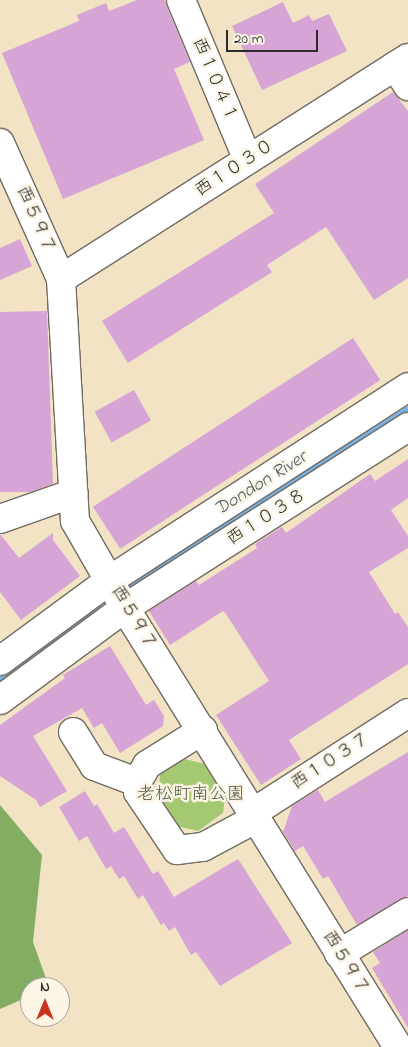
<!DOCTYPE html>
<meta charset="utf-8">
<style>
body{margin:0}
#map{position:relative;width:408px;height:1047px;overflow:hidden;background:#f2e3c5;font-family:"Indie Flower","Klee One",sans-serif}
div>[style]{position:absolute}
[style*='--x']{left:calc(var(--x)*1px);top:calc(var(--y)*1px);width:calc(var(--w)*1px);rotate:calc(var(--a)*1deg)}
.green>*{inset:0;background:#a5c972}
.forest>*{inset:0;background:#84ad64}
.stream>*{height:9px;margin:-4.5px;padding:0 4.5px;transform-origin:4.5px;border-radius:4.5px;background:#76b1e7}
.building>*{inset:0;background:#d6a4d5;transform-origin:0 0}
.roads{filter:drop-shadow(1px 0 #716b61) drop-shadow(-1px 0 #716b61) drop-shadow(0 1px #716b61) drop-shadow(0 -1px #716b61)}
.minor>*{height:28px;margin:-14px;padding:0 14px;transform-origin:14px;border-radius:14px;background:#fff}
span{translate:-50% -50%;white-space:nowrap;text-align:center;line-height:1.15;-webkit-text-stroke:5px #fcf5e5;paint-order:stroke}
.street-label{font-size:18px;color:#2b2b2b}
.park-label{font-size:18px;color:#505a40}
.water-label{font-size:19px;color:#455a6d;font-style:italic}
.north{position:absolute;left:20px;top:977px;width:50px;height:50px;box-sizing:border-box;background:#fcf5e5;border:1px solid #a8a49b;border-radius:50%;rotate:0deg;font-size:14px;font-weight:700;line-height:20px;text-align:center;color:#2b2b2b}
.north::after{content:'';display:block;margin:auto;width:18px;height:22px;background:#c8321e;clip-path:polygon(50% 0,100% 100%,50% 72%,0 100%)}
.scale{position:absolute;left:226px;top:30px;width:92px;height:22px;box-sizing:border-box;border:2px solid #2b2b2b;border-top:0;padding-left:6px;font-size:15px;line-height:18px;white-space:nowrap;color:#2b2b2b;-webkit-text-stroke:4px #fcf5e5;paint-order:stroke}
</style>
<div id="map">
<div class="green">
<div style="clip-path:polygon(185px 759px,209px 765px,226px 791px,223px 813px,198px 831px,172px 825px,158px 798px,160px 774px)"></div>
</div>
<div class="forest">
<div style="clip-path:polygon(0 805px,42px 855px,33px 942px,49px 987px,30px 987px,30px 996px,0 1009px)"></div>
</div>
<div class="stream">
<div style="--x:131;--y:586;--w:328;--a:-32.4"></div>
<div style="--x:0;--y:682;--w:122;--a:-36.7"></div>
</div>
<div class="building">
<div style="clip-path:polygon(137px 0,164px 0,190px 62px,174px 69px,204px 140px,63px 199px,2px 53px,79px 21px,77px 15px,106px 3px,109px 11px)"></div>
<div style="clip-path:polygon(283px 2px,293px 23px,309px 15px,312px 21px,329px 14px,347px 51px,262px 90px,232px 26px)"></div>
<div style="clip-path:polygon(393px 92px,408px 111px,408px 278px,374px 300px,326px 227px,267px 265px,272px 272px,128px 363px,102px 321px,274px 213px,255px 184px)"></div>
<div style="clip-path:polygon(20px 239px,32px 266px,0 280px,0 248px)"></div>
<div style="clip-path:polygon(47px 311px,53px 484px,30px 492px,0 492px,0 312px)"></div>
<div style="left:353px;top:338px;width:50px;height:310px;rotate:57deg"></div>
<div style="left:134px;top:390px;width:35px;height:45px;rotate:61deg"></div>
<div style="clip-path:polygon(408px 459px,408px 498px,391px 510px,408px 536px,408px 548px,369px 572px,395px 614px,398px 612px,408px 627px,408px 664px,289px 740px,301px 759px,261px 785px,216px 715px,269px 681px,226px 614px,223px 611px,170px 645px,149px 611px,196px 581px,199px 585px,257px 548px,255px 544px,282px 527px,286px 533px,370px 474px,375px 481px)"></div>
<div style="clip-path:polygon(53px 533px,53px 540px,80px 576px,21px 620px,0 592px,0 534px,19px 558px)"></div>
<div style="clip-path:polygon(110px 646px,146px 705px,154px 700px,164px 716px,163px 726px,120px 753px,102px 723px,94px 728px,82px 708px,33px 736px,67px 791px,40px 807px,36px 800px,0 776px,0 725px,65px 678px,63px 675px)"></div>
<div style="clip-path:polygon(408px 752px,408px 896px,357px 925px,328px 876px,323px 879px,303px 846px,295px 851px,283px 832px,292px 806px,318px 790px,325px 802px)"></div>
<div style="clip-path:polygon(85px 791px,94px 806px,97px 804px,114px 833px,124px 827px,153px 874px,158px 871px,174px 897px,238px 859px,292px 943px,220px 986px,196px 952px,191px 955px,175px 927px,169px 931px,164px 923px,161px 925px,143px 895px,138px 899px,124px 876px,119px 879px,111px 866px,106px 869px,87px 836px,79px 841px,59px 807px)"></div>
<div style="clip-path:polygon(408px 930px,408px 1028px,372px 968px,380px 963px,373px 952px)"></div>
</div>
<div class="roads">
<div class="minor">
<div style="--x:181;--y:0;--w:173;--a:67.3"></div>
<div style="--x:395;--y:66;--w:24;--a:57"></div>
<div style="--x:0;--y:143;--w:149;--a:65.8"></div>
<div style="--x:61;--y:279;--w:242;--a:86.7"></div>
<div style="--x:75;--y:521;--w:100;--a:60.1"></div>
<div style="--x:125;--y:608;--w:517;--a:58.12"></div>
<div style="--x:61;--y:279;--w:411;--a:-32.5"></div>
<div style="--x:0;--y:519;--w:78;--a:-19.4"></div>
<div style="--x:0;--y:661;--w:137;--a:-36.4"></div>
<div style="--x:110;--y:580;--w:355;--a:-32.9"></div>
<div style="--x:0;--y:700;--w:155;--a:-36.4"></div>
<div style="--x:125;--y:608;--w:336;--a:-32.6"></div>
<div style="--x:203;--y:730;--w:66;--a:148"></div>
<div style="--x:147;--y:765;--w:20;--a:120"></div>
<div style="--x:137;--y:782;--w:10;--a:84"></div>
<div style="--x:138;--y:792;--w:70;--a:56.1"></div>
<div style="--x:177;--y:850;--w:26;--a:-7"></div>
<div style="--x:203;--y:847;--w:61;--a:-28.2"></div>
<div style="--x:73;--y:732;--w:40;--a:58"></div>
<div style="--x:94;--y:766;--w:46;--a:20.4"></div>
<div style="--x:254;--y:812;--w:183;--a:-32.7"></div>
<div style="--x:339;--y:954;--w:81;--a:-31.3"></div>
</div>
</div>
<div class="street-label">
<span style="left:214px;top:80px;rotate:67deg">西１０４１</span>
<span style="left:235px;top:169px;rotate:-33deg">西１０３０</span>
<span style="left:35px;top:220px;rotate:66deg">西５９７</span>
<span style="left:267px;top:518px;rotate:-32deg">西１０３８</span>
<span style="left:133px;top:618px;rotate:59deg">西５９７</span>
<span style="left:331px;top:762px;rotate:-33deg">西１０３７</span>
<span style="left:345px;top:963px;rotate:58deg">西５９７</span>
</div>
<div class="park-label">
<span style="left:191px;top:795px">老松町南公園</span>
</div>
<div class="water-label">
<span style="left:261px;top:484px;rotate:-32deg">Dondon River</span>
</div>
<div class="north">N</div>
<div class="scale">20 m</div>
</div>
